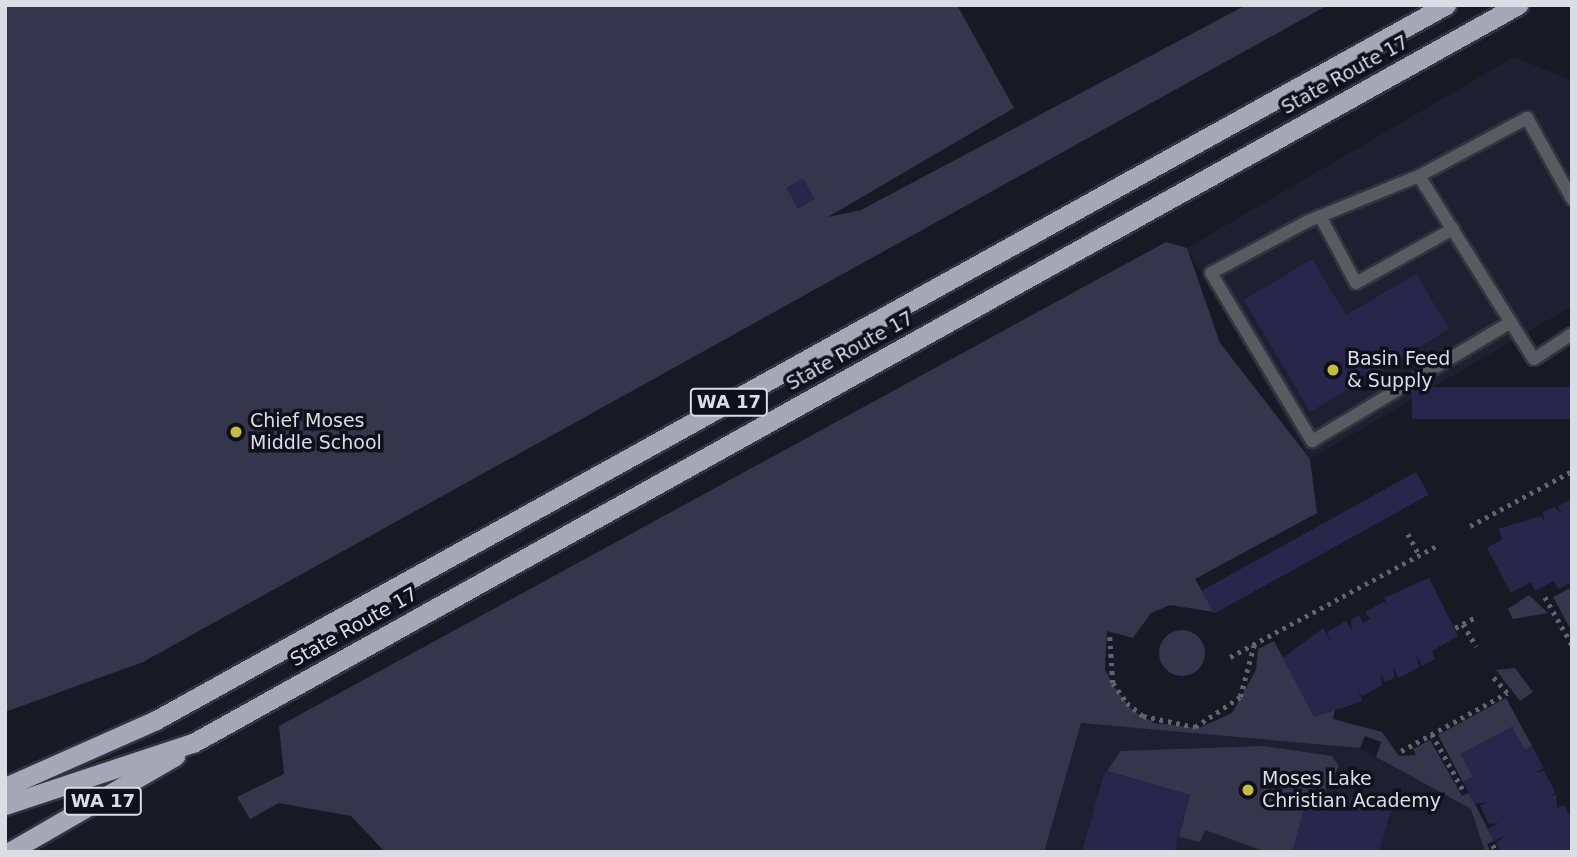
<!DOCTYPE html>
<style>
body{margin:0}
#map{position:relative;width:1577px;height:857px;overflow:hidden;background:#191926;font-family:"DejaVu Sans",sans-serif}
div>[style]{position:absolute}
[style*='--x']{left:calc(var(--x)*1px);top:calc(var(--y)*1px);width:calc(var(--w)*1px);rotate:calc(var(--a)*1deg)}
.built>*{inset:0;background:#201f32}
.green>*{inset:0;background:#35354c}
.round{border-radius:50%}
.building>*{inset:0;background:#29264c;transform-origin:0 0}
.path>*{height:4.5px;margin-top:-2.25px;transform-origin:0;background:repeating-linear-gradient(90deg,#646470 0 3.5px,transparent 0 8.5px)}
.roads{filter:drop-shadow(2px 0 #343441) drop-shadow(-2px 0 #343441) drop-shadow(0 2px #343441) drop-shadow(0 -2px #343441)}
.service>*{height:12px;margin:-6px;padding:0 6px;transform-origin:6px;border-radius:6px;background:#5a5a61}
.trunk>*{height:19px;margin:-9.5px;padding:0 9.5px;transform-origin:9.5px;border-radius:9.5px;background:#a7a7b8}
.dots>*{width:19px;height:19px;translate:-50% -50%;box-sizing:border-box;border:4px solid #10101d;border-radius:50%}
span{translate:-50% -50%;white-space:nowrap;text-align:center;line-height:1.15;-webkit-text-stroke:7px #10101d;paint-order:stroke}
.shield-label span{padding:2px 5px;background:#10101d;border:2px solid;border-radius:5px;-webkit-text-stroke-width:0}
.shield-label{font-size:18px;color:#dcdce5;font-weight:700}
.street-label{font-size:19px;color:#dcdce5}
.poi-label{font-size:19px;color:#dcdce5}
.left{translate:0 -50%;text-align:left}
.frame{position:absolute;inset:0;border:7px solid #dcdce5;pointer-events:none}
</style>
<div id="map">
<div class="built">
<div style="clip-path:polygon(1514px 57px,1572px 81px,1572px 306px,1310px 459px,1187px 248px)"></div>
<div style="clip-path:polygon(1079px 723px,1354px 745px,1471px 809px,1485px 852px,1043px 852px)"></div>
</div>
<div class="green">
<div style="clip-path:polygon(evenodd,5px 5px,957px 5px,1014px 108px,828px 217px,861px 210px,1246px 5px,1328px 5px,143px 662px,5px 712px,5px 5px,803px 179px,814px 199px,798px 208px,787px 188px,803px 179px)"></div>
<div style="clip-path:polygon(1166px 242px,1187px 248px,1220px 343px,1310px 459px,1317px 513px,1195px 579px,1214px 612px,1170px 605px,1151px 613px,1133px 638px,1107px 631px,1105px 669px,1114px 687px,1132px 710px,1154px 723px,1199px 728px,1232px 713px,1256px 670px,1258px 649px,1274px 641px,1314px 716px,1336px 705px,1333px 719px,1382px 732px,1399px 756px,1416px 755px,1413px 749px,1430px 740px,1462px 796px,1469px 793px,1494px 841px,1487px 844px,1491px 852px,1485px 852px,1471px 809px,1376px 757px,1381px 742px,1365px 736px,1360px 748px,1081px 723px,1044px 852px,385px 852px,351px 816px,279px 803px,250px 819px,237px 797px,284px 774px,279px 726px)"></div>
<div style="clip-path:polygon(1572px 587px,1572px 632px,1553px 597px)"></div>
<div style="clip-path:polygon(1529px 595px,1548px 613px,1513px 619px,1508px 609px)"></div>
<div class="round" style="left:1159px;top:630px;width:46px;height:46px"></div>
<div style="clip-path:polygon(1515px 668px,1533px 692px,1520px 701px,1496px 670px)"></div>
<div style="clip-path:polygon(1506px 698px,1532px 746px,1525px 750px,1512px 727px,1461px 754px,1473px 777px,1463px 782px,1438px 735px)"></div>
<div style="clip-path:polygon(1264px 746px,1332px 756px,1339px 766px,1292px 852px,1267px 852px,1205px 830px,1200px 842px,1179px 837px,1190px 795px,1107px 771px,1121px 751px)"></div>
</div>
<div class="building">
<div style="left:803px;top:179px;width:23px;height:19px;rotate:59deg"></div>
<div style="clip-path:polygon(1312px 259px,1346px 315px,1416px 274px,1449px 329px,1310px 412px,1244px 300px)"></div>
<div style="left:1572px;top:387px;width:32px;height:160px;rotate:90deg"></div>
<div style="left:1416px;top:472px;width:26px;height:245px;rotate:61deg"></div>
<div style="clip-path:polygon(1572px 499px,1572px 582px,1558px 589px,1554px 581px,1535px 591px,1531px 582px,1511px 593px,1487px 548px,1503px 539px,1498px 529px,1541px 516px,1544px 522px,1543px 512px,1554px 507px,1562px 514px,1558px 506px)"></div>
<div style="clip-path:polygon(1429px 578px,1458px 636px,1432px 651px,1435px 659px,1422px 666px,1416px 654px,1419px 667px,1399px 678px,1393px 667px,1394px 678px,1385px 682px,1381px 674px,1382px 685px,1362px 696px,1357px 690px,1363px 701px,1314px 717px,1283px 658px,1323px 628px,1332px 644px,1327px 632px,1346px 621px,1352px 631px,1351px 620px,1359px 615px,1363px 623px,1370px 619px,1365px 612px,1384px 602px,1388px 606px,1384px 598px)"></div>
<div style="clip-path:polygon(1512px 727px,1525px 750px,1532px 746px,1544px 768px,1536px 772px,1544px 771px,1555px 792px,1550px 797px,1556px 794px,1557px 808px,1564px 805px,1572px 820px,1572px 852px,1501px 852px,1496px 843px,1505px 836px,1494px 841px,1488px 829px,1499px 823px,1489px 824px,1480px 806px,1488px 802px,1475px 804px,1463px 782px,1473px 777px,1461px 754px)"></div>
<div style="clip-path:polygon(1105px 771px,1190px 795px,1174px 852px,1082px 852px)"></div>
<div style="clip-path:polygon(1310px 787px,1391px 810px,1379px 852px,1292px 852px)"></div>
</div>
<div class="path">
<div style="--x:1470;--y:526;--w:116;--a:-28.3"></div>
<div style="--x:1408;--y:534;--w:24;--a:62"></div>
<div style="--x:1545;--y:597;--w:55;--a:60.6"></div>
<div style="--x:1463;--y:624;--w:26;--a:59"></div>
<div style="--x:1455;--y:628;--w:24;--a:-28"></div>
<div style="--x:1110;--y:637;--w:46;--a:86.3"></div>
<div style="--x:1113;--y:683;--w:24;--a:55"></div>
<div style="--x:1127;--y:703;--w:21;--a:39"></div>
<div style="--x:1143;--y:716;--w:53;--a:11.9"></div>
<div style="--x:1195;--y:727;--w:54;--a:-33.7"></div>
<div style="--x:1240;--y:697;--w:54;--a:-74.9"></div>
<div style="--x:1230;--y:657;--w:236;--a:-28.3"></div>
<div style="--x:1432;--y:734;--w:64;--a:61"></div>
<div style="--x:1401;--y:751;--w:121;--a:-28.7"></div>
<div style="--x:1507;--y:693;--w:24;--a:-132"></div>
<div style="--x:1493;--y:845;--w:8;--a:60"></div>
</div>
<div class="roads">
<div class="service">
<div style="--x:1419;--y:176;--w:123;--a:-28.2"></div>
<div style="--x:1527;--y:118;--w:93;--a:60.9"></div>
<div style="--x:1320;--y:216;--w:76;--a:61.8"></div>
<div style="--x:1356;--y:283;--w:111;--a:-29.1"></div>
<div style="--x:1511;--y:322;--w:232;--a:149.1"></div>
<div style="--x:1312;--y:441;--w:196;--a:-121"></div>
<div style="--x:1211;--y:273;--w:108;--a:-28.2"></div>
<div style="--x:1306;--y:222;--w:122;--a:-22.2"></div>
<div style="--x:1419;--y:176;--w:216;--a:57.9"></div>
<div style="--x:1534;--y:359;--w:45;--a:-33.3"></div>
</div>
<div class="trunk">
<div style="--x:5;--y:787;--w:165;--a:-23.9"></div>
<div style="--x:156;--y:720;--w:1475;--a:-29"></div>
<div style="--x:5;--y:805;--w:198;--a:-18.3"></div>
<div style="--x:193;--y:743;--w:1517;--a:-29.12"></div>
<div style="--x:9;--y:852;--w:192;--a:-30"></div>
</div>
</div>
<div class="dots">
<div style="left:1333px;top:370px;background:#c5bc3d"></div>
<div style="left:236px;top:432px;background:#c5bc3d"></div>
<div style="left:1248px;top:790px;background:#c5bc3d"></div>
</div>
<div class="shield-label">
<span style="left:729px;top:402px">WA 17</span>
<span style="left:103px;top:801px">WA 17</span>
</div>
<div class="street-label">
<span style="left:1345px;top:75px;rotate:-29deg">State Route 17</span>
<span style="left:850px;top:351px;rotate:-29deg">State Route 17</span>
<span style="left:354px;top:627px;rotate:-29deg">State Route 17</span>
</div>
<div class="poi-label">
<span class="left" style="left:1347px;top:370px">Basin Feed<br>&amp; Supply</span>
<span class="left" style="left:250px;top:432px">Chief Moses<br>Middle School</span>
<span class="left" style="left:1262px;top:790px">Moses Lake<br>Christian Academy</span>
</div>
<div class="frame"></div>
</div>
